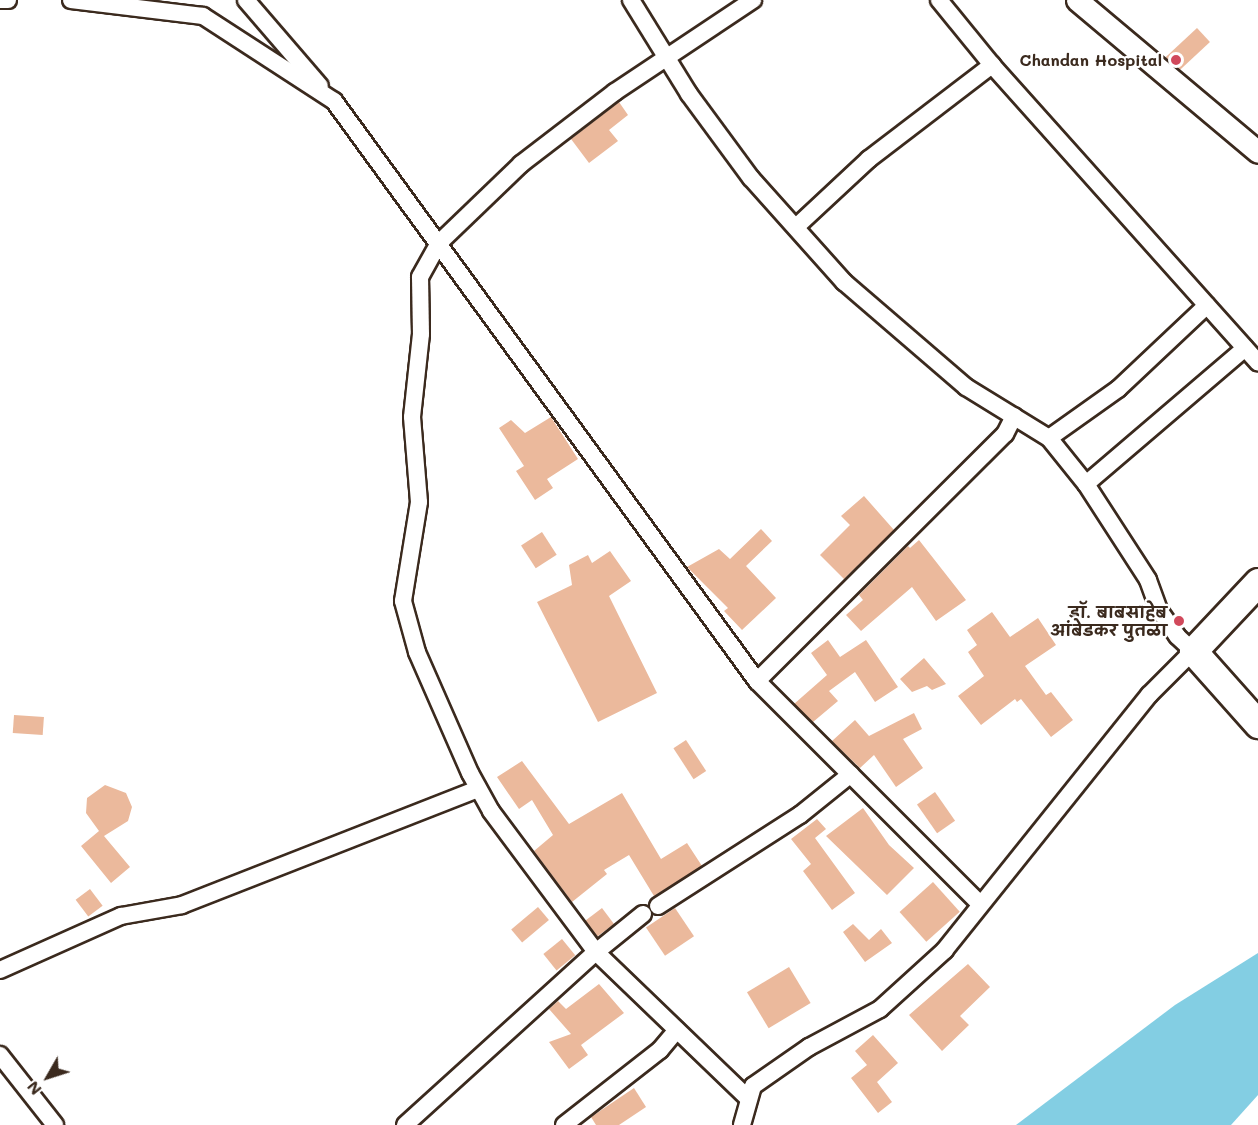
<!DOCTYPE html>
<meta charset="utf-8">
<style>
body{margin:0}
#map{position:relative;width:1258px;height:1125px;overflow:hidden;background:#fff;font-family:Mali,"Playpen Sans Deva",sans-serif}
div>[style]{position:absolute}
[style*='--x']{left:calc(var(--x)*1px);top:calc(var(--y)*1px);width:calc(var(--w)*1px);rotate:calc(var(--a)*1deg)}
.water>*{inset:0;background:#83cee3}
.building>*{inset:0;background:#ebb99c;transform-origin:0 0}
.roads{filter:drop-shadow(2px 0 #3b2a1e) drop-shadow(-2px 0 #3b2a1e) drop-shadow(0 2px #3b2a1e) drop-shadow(0 -2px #3b2a1e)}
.minor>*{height:16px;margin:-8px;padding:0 8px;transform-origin:8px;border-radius:8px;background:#fff}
.tertiary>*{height:21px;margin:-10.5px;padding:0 10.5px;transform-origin:10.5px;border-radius:10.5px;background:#fff}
.primary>*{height:27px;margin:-13.5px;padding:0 13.5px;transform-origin:13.5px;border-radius:13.5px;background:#fff}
.dots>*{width:16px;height:16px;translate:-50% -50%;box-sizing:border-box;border:3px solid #fff;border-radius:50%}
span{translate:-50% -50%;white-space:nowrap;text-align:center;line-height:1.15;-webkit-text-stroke:4.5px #fff;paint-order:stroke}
.poi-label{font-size:16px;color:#3b2a1e;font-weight:700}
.right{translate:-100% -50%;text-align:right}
.north{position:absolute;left:18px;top:1047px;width:60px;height:60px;-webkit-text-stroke:4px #fff;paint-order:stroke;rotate:231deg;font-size:16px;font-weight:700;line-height:24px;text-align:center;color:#3b2a1e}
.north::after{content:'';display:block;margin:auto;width:21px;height:27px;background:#3b2a1e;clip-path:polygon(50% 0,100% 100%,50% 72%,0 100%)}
</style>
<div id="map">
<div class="water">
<div style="clip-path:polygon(1258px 953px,1258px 1095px,1231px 1125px,1016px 1125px,1175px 1005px)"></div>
</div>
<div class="building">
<div style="left:1197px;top:28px;width:19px;height:43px;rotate:47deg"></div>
<div style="clip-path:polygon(619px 102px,628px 115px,609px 130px,618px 141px,589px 163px,571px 139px)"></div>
<div style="clip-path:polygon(551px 417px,578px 459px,547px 479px,553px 488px,535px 500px,516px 471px,524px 466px,499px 428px,511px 420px,525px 433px)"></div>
<div style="clip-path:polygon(864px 496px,894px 530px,844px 579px,820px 555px,850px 525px,841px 516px)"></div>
<div style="clip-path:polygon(761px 529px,772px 541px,746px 566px,776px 598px,742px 630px,724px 611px,728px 608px,687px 567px,719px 549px,730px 559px)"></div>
<div style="left:542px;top:532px;width:27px;height:25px;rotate:57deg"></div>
<div style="clip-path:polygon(919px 540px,966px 600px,936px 621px,912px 587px,861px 631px,846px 615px,863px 600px,859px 595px,908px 546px,910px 548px)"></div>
<div style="clip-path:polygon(610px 551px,631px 581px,609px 596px,657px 693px,598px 722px,537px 602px,572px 585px,569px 565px,588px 555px,592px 563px)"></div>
<div style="clip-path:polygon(992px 612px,1010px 637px,1038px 618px,1056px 645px,1025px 666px,1046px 695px,1051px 692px,1073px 720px,1051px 737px,1021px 699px,1017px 702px,1015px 699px,981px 725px,958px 696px,984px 676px,968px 652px,977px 645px,967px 630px)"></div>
<div style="clip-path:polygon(828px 640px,840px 657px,866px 640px,898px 687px,875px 702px,855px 672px,829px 691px,838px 701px,813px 722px,794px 704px,827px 675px,811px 653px)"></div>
<div style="clip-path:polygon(924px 658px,946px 684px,932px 690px,927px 686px,912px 692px,900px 679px)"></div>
<div style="clip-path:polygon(914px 713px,922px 729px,903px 739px,923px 768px,896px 787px,874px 755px,860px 768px,832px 741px,855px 720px,869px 736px)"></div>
<div style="left:14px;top:715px;width:30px;height:18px;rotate:4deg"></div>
<div style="left:686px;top:740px;width:37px;height:15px;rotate:57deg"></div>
<div style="clip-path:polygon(522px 761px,569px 824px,622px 793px,661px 859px,687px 843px,702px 866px,654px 896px,629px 855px,604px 870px,607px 874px,572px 902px,534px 851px,553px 835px,532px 800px,519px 809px,497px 777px)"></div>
<div style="clip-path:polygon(105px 785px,126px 793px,132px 807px,128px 821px,104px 836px,130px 867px,111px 883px,81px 846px,99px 831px,86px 813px,87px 798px)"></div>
<div style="left:935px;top:792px;width:35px;height:22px;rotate:55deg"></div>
<div style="clip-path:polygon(863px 808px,889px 845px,914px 868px,887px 895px,826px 836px)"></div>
<div style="clip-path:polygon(817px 819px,826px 829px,815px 838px,855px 893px,832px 910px,803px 871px,811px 864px,791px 839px)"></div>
<div style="left:933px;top:882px;width:40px;height:45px;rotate:48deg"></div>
<div style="left:90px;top:889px;width:21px;height:18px;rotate:53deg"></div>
<div style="left:538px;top:907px;width:17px;height:35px;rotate:50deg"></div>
<div style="left:602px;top:908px;width:20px;height:21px;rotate:53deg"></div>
<div style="left:675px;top:908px;width:34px;height:35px;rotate:56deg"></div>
<div style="clip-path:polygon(853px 924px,869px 940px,881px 929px,892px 943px,865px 962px,843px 932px)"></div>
<div style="left:562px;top:939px;width:21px;height:24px;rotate:51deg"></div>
<div style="clip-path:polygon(968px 964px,990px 987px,960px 1016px,969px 1025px,942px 1051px,909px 1015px)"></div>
<div style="left:789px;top:967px;width:42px;height:49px;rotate:59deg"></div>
<div style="clip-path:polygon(599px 984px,624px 1013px,581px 1045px,588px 1055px,569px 1069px,549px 1042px,571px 1034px,549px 1009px,558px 1001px,566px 1009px)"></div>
<div style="clip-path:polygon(873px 1035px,898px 1063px,877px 1082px,892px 1102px,878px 1113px,851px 1078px,867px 1065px,855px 1051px)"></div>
<div style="clip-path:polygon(634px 1088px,646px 1107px,619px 1125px,596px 1125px,591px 1117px)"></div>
</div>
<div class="roads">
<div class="minor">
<div style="--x:0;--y:0;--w:8;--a:0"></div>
<div style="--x:71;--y:0;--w:133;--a:6.9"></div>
<div style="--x:203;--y:16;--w:156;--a:33"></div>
<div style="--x:334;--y:101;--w:718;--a:53.9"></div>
<div style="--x:757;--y:681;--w:314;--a:45"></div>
<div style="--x:246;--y:0;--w:113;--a:49.3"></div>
<div style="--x:631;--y:0;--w:110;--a:58.3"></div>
<div style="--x:689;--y:94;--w:104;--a:53.6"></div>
<div style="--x:751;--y:178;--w:140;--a:48.2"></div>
<div style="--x:844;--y:282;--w:161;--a:40.7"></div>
<div style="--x:966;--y:387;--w:97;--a:31.6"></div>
<div style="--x:1049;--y:438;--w:59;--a:51.2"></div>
<div style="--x:1086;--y:484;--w:114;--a:57.1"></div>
<div style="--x:1148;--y:580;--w:32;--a:70"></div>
<div style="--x:1159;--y:610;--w:32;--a:55"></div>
<div style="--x:1177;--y:636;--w:22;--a:43"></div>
<div style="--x:1193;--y:651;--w:62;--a:135"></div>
<div style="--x:1149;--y:695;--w:327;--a:128.7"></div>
<div style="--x:945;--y:950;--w:88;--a:137.8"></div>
<div style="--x:880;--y:1009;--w:81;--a:151.8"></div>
<div style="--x:809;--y:1047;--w:68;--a:145.1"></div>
<div style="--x:753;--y:1086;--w:41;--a:105.8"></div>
<div style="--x:939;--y:0;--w:84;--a:50.8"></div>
<div style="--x:992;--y:65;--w:399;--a:48.2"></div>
<div style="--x:796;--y:227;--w:100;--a:-43"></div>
<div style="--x:869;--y:159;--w:155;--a:-37.4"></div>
<div style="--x:1049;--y:438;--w:85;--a:-35.4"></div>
<div style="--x:1118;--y:389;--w:122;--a:-43.3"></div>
<div style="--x:1086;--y:484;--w:209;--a:-40.5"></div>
<div style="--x:757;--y:681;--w:350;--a:-44.9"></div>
<div style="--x:1005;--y:434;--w:20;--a:-63"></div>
<div style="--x:658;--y:906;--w:169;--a:-32.7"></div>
<div style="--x:800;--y:815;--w:65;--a:-38.8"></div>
<div style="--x:643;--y:914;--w:60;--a:141"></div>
<div style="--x:596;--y:952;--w:176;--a:-126.7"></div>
<div style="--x:491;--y:811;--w:43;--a:-118.9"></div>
<div style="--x:470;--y:773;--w:132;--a:-113.7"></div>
<div style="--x:417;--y:652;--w:53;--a:-105.4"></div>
<div style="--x:403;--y:601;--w:100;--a:-80.8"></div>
<div style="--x:419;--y:502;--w:85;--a:-94.7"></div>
<div style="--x:412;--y:417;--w:83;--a:-83.8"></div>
<div style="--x:421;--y:334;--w:57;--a:-91"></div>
<div style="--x:420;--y:277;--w:38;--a:-61"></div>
<div style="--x:438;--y:244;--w:115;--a:-43.9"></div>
<div style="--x:521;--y:164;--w:118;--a:-37.5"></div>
<div style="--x:615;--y:92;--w:166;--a:-33.7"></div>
<div style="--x:0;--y:970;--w:133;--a:-24.1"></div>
<div style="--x:121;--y:916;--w:62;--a:-10.2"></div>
<div style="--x:182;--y:905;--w:318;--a:-21.4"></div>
<div style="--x:0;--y:1055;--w:89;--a:51.8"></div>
<div style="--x:405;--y:1125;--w:258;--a:-42.2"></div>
<div style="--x:596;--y:952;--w:212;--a:43.9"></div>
<div style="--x:564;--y:1125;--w:122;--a:-38"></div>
<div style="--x:660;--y:1050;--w:26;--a:-50"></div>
</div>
<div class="tertiary">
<div style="--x:1077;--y:0;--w:236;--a:40"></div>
</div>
<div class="primary">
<div style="--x:1258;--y:582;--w:95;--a:133.3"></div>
<div style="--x:1193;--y:651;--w:98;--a:48.3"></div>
</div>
</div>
<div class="dots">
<div style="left:1176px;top:60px;background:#d1495b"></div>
<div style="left:1179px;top:621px;background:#d1495b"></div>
</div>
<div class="poi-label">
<span class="right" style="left:1162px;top:60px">Chandan Hospital</span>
<span class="right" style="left:1167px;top:621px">डॉ. बाबसाहेब<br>आंबेडकर पुतळा</span>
</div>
<div class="north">N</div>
</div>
